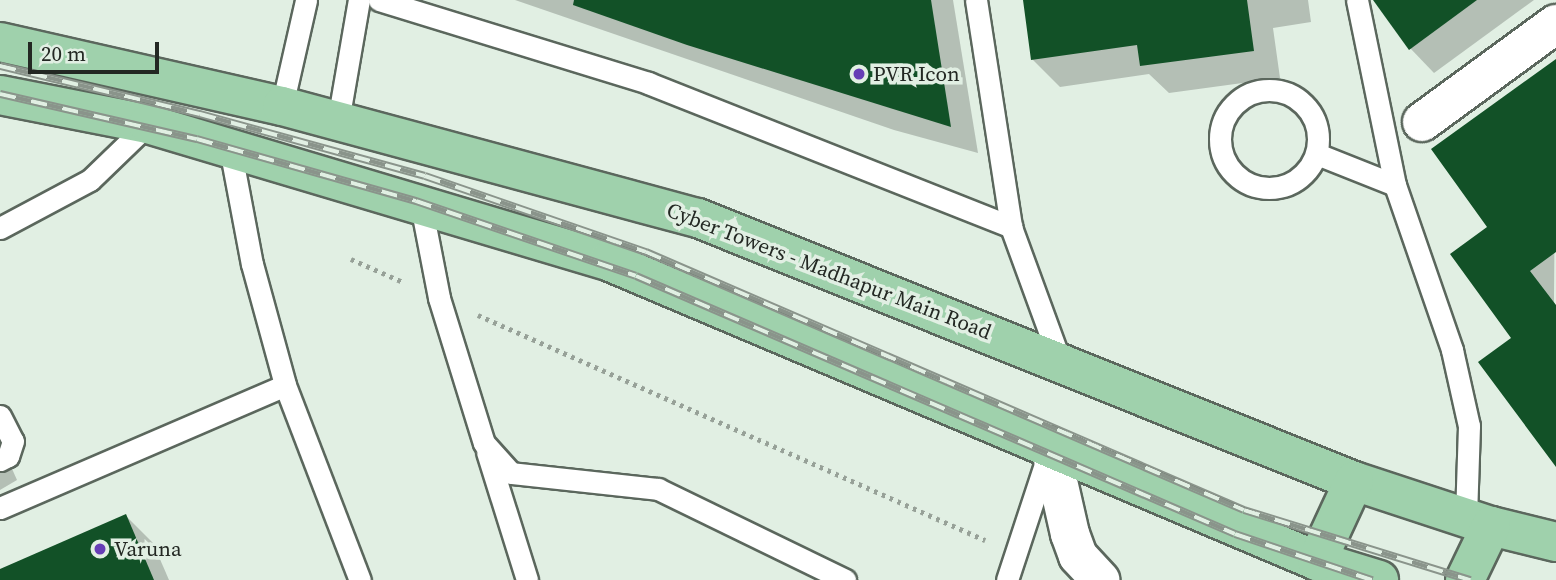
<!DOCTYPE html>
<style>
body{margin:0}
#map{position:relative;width:1556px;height:580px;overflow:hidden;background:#e1efe3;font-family:"Source Serif 4",serif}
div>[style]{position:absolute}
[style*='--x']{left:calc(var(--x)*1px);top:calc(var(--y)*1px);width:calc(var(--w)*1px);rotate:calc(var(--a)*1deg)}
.shadow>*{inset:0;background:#0003}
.building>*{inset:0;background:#125127}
.path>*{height:4.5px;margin-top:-2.25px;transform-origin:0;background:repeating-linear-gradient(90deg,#97a198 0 3.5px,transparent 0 8.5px)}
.roads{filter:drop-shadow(2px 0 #5b675d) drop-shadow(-2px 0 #5b675d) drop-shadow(0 2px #5b675d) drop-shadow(0 -2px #5b675d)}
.lane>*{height:21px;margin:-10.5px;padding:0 10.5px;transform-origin:10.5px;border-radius:10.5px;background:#fff}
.lane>.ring{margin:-10.5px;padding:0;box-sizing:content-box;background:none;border:21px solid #fff;border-radius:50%}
.street>*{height:38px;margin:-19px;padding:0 19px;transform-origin:19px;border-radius:19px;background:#fff}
.secondary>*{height:38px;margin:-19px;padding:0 19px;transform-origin:19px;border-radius:19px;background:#fff}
.primary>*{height:38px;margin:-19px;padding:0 19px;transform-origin:19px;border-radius:19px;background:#9fd1ac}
.rail>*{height:8px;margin-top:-4px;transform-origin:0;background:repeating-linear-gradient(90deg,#e1efe3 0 16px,#8a948b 0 32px);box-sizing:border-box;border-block:2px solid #8a948b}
.dots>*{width:19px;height:19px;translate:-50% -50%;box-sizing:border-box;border:4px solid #e1efe3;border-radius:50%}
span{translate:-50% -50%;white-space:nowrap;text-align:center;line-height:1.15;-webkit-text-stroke:7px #e1efe3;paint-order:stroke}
.poi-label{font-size:21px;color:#232823}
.left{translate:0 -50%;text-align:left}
.street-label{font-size:21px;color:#232823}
.scale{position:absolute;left:28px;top:42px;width:131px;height:32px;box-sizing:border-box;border:4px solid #232823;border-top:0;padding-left:9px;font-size:21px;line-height:24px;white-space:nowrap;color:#232823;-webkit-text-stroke:5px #e1efe3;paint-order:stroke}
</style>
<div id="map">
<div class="shadow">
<div style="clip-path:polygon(515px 0,953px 0,978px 153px,894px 130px)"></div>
<div style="clip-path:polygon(1024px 0,1308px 0,1311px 22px,1273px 28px,1280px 78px,1169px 93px,1149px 74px,1060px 87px,1032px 59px)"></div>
<div style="clip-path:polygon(1401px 0,1534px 0,1434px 73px,1410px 48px)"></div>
<div style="clip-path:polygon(1556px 61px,1554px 297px,1556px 464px,1514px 338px,1490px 227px)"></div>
<div style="clip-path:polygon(0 442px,17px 480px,0 490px)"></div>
<div style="clip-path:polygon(126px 516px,153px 543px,169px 580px,0 580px,0 570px)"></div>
</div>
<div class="building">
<div style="clip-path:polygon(574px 0,931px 0,951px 127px,687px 45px,573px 5px)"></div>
<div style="clip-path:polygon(1023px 0,1247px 0,1254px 51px,1140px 66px,1137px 45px,1031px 60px)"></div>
<div style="clip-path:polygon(1373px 0,1477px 0,1409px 50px)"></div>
<div style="clip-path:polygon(1556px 59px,1556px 252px,1530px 271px,1556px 305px,1556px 467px,1478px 362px,1511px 338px,1450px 254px,1487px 227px,1431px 149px)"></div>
<div style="clip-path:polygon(126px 514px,154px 580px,0 580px,0 569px)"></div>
</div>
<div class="path">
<div style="--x:351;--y:259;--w:57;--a:23.9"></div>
<div style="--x:478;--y:315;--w:555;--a:23.93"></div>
</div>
<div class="roads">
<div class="lane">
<div style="--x:379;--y:0;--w:282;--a:17.1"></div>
<div style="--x:648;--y:83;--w:391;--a:21.6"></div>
<div style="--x:976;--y:0;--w:230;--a:81.2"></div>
<div style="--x:1011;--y:227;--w:143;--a:69.9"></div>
<div style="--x:1357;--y:0;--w:189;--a:78.4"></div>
<div style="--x:1395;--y:185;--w:175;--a:70.9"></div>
<div style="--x:1452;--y:350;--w:78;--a:77.4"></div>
<div style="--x:1469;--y:426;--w:91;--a:91.9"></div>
<div class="ring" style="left:1220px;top:90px;width:77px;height:77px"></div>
<div style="--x:282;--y:106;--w:109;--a:-77.2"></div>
<div style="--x:338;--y:121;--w:123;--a:-80.2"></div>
<div style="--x:230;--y:148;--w:118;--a:79.3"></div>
<div style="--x:252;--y:264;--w:125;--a:74.7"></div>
<div style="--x:1317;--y:154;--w:84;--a:21.7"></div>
<div style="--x:421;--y:205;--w:95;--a:79"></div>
<div style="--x:439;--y:298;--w:152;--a:72.8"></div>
<div style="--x:484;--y:443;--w:40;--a:48"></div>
<div style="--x:511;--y:473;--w:148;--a:6.2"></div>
<div style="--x:658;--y:489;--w:208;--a:25.9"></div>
<div style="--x:0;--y:228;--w:102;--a:-28.1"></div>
<div style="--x:90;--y:180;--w:81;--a:-44"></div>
<div style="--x:0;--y:416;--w:28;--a:63"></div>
<div style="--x:13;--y:441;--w:16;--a:108"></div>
<div style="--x:8;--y:456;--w:9;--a:153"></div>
<div style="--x:487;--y:452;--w:134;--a:72.6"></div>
<div style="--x:0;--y:508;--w:310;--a:-23.3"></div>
<div style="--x:285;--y:385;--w:209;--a:69"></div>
<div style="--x:1007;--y:580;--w:128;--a:-71.8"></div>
</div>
<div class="street">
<div style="--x:1422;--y:122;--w:166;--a:-36.2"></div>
</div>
<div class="secondary">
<div style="--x:1050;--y:446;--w:90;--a:77.2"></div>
<div style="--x:1070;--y:534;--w:23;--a:70"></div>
<div style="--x:1078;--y:556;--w:33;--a:47"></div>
</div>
<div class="primary">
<div style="--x:0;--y:42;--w:289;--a:12.8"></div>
<div style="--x:282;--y:106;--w:431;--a:15.1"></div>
<div style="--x:698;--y:218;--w:707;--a:21.85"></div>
<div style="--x:1354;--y:481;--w:144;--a:18.2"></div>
<div style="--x:1491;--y:526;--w:67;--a:13.8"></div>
<div style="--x:0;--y:95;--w:151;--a:11.1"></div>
<div style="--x:148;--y:124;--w:480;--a:16.6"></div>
<div style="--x:608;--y:261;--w:770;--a:22.93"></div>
<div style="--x:1317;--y:561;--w:65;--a:17"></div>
<div style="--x:1317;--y:561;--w:88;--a:-65.2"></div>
<div style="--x:1465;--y:580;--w:60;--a:-64.3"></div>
</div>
</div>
<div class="rail">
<div style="--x:0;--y:66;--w:206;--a:13.5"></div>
<div style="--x:200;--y:114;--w:233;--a:15.4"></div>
<div style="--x:425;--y:176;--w:234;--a:19"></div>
<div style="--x:646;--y:252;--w:651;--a:23.34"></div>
<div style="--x:1244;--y:510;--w:237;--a:17.2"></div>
<div style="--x:0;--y:94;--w:202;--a:12.9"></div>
<div style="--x:197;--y:139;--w:228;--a:15.8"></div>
<div style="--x:416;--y:201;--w:232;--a:18.8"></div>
<div style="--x:636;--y:276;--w:652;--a:23.3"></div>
<div style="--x:1235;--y:534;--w:145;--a:18.6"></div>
</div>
<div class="dots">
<div style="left:859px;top:74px;background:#663db5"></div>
<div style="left:100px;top:549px;background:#663db5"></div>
</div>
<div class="poi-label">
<span class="left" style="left:873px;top:74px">PVR Icon</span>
<span class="left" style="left:114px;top:549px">Varuna</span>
</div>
<div class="street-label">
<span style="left:829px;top:271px;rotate:21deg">Cyber Towers - Madhapur Main Road</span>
</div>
<div class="scale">20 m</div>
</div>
